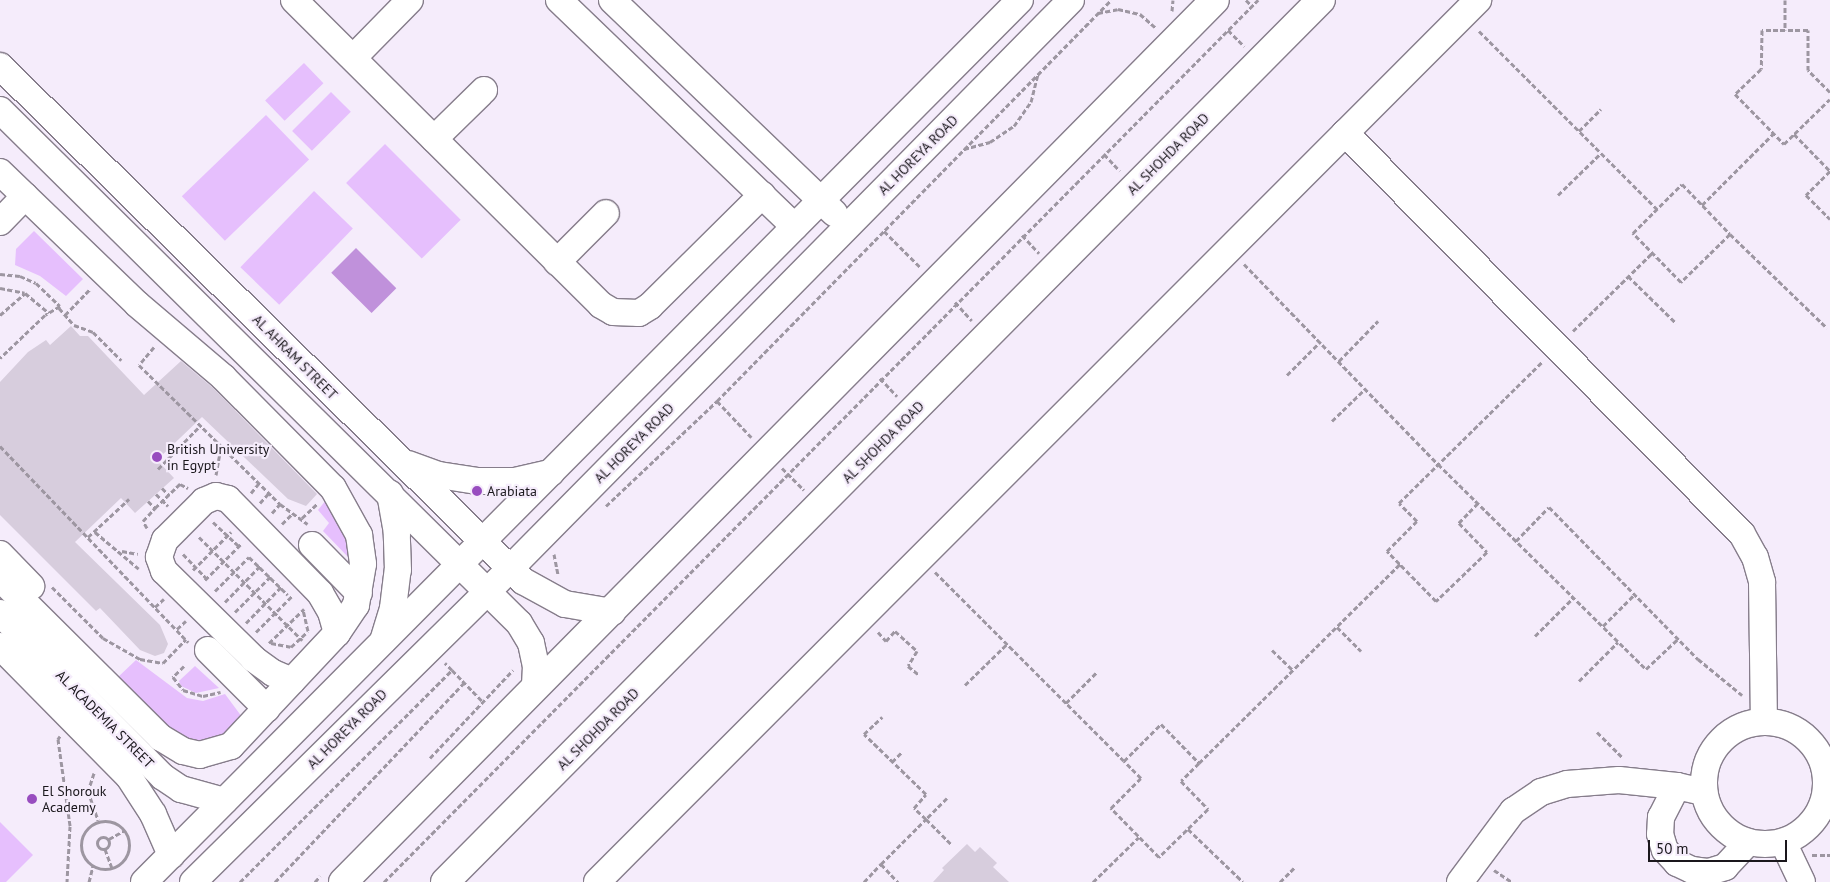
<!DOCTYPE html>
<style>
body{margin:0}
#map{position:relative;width:1830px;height:882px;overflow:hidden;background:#f5ecfb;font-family:"PT Sans",sans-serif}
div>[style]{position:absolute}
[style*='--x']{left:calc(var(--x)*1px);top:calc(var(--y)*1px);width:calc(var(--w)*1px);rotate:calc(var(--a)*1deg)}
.green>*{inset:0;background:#e6bffd;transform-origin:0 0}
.water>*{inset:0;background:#c091db;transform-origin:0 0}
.building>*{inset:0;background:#d7cddd}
.path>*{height:3px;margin-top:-1.5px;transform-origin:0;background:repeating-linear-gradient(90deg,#9d96a1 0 5px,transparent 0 7.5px)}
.path>.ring{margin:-1.5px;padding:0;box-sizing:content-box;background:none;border:3px solid #9d96a1;border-radius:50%}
.roads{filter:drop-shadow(1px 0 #867d8b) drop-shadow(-1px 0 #867d8b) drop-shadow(0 1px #867d8b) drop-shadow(0 -1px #867d8b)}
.minor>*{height:26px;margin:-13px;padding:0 13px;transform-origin:13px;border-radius:13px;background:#fff}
.minor>.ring{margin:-13px;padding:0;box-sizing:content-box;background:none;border:26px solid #fff;border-radius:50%}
.major>*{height:28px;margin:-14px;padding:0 14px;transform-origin:14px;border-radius:14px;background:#fff}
.dots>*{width:14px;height:14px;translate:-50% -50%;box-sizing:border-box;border:2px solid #f5ecfb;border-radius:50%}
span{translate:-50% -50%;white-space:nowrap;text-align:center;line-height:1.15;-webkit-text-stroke:4.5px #f5ecfb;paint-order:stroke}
.street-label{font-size:14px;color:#1a171c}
.poi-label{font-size:14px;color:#1a171c}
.left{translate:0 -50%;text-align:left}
.scale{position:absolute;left:1648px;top:840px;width:139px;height:22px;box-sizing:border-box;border:2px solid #1a171c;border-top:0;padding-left:6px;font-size:15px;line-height:18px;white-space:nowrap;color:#1a171c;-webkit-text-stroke:4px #f5ecfb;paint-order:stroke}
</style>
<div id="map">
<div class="green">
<div style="left:304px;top:63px;width:28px;height:54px;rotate:46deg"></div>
<div style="left:331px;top:92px;width:28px;height:55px;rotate:45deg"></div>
<div style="left:266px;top:115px;width:62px;height:117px;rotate:46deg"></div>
<div style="left:385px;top:144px;width:107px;height:55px;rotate:45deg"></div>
<div style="left:314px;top:191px;width:54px;height:106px;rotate:44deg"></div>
<div style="clip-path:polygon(34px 231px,83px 279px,66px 296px,40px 276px,15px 265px,16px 249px)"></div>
<div style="clip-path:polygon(326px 500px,344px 531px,352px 555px,349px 558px,323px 531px,329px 523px,318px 510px)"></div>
<div style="clip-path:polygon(136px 660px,187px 698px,203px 701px,225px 694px,242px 717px,231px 733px,206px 743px,179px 737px,116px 679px)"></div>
<div style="clip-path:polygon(195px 666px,219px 688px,196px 693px,181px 686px,179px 681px)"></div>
<div style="clip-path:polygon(0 822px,33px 855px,6px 882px,0 882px)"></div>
</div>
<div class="water">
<div style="left:356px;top:248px;width:57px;height:35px;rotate:45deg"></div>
</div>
<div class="building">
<div style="clip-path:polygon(71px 326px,80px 336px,88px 336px,144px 395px,181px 361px,213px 388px,317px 494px,306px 506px,288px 499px,202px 417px,157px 460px,174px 478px,135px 513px,121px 498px,75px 542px,160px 625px,168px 644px,164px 653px,155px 656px,140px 650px,100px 608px,96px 611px,0 515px,0 382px,28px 352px,46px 340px,50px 345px)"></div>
<div style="clip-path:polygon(967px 844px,975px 852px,980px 847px,997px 863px,993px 867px,1009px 882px,933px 882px,944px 870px,942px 868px)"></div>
</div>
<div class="path">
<div style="--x:1246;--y:0;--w:8;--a:45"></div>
<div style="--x:1785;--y:0;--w:30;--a:90"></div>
<div style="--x:1172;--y:11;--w:11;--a:-85"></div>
<div style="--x:1098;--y:13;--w:20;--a:-11"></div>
<div style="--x:1118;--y:9;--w:23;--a:13"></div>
<div style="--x:1140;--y:14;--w:21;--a:41"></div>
<div style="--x:1228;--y:30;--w:23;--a:45"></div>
<div style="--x:1479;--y:31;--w:252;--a:45"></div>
<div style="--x:1830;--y:92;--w:31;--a:-135"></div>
<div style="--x:1808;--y:70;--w:40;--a:-90"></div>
<div style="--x:1808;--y:30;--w:46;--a:180"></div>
<div style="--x:1762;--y:30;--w:39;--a:91"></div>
<div style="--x:1761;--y:69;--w:36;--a:136"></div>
<div style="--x:1735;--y:94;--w:70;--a:45.6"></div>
<div style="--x:1784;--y:144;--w:64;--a:-44.4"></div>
<div style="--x:1579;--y:131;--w:31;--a:-45"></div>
<div style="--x:1794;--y:134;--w:52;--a:45.8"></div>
<div style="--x:964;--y:149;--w:27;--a:-15"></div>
<div style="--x:990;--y:142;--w:29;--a:-34"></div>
<div style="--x:1014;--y:126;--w:29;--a:-55"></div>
<div style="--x:1031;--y:102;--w:29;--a:-76"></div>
<div style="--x:1104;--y:154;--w:23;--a:47"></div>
<div style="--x:1830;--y:171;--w:34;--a:135"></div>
<div style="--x:1806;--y:195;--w:34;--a:45"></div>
<div style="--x:1682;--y:184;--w:69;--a:46.2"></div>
<div style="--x:1730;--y:234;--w:69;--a:135.6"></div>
<div style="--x:1681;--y:282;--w:69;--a:-134.4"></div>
<div style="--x:1633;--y:233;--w:69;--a:-45"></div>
<div style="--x:1558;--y:195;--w:60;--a:-44.3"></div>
<div style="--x:1702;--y:205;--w:102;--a:-45"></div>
<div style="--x:884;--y:231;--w:51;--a:45"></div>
<div style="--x:1730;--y:234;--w:135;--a:44.1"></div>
<div style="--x:1022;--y:235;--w:25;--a:47"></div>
<div style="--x:1244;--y:264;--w:279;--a:45.9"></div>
<div style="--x:1438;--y:464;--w:292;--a:44.6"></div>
<div style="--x:1646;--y:669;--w:45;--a:-43.2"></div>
<div style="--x:0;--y:274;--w:20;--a:6"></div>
<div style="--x:20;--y:276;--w:17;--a:24"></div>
<div style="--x:36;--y:283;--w:33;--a:44"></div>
<div style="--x:60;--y:306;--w:17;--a:149"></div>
<div style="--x:45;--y:315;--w:62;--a:136.3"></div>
<div style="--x:1628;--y:276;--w:67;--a:44.4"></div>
<div style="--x:0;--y:288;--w:25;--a:11"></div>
<div style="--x:25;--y:293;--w:31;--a:40"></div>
<div style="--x:955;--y:302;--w:25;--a:48"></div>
<div style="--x:59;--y:308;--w:23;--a:49"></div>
<div style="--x:74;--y:325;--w:20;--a:20"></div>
<div style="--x:93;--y:332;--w:40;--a:45"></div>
<div style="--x:0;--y:315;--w:33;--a:-41"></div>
<div style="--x:65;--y:315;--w:37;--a:-46"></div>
<div style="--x:1573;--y:331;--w:111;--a:-44.6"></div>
<div style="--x:154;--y:347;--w:23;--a:130"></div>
<div style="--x:139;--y:365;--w:198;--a:44.6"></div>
<div style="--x:280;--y:504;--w:34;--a:36"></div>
<div style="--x:1339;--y:361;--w:56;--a:-45.7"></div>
<div style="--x:1287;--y:375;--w:47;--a:-45"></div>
<div style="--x:880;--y:378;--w:25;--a:47"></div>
<div style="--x:717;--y:401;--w:50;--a:46.6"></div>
<div style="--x:1332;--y:421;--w:46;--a:-44.1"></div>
<div style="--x:0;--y:446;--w:272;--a:46.2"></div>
<div style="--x:782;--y:468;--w:31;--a:45"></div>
<div style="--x:158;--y:469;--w:60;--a:-45.7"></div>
<div style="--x:216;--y:475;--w:28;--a:-80"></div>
<div style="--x:162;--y:488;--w:10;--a:45"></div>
<div style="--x:251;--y:493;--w:13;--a:-51"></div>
<div style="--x:156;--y:494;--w:17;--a:45"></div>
<div style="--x:148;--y:501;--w:10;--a:45"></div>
<div style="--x:260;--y:503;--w:13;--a:-48"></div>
<div style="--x:1478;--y:503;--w:28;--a:134"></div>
<div style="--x:1459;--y:523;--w:40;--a:46"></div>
<div style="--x:1487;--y:552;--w:71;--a:136.1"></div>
<div style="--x:1436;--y:601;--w:70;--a:-134.4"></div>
<div style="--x:1387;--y:551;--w:42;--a:-45"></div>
<div style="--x:1417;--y:521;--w:25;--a:-135"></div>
<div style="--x:1399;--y:503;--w:201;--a:-44.6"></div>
<div style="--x:606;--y:506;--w:153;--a:-43.4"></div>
<div style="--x:717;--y:401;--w:562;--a:-45.5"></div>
<div style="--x:272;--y:513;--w:12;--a:-48"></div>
<div style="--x:302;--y:518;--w:21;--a:-43"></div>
<div style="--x:213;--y:522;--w:35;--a:43"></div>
<div style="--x:282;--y:524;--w:14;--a:-45"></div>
<div style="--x:147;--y:528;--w:8;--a:-120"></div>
<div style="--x:143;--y:521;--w:18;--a:-47"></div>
<div style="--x:155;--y:508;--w:35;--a:-44"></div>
<div style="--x:180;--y:484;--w:9;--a:27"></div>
<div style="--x:95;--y:532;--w:57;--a:40.1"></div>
<div style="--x:88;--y:537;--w:56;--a:-42.8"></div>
<div style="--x:199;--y:537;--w:146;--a:45"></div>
<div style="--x:1516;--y:541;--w:47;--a:-45.9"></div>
<div style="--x:1549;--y:507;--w:213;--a:45.6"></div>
<div style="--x:1698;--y:659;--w:57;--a:39.3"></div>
<div style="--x:122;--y:551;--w:16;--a:11"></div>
<div style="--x:183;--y:554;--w:35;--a:46"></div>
<div style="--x:554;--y:554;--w:21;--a:79"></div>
<div style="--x:249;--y:557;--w:54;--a:44.3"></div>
<div style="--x:193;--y:570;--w:54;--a:-45"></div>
<div style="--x:935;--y:572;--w:267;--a:45"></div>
<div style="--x:205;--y:580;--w:51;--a:-45"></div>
<div style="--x:52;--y:587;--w:72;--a:45"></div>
<div style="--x:103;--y:638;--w:43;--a:29.6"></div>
<div style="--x:140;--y:659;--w:23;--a:10"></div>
<div style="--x:163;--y:663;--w:33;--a:-46"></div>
<div style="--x:215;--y:591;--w:48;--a:-45"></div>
<div style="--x:225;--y:602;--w:52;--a:-45.8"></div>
<div style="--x:155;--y:607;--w:12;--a:-42"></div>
<div style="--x:235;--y:612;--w:51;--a:-45"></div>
<div style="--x:246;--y:623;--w:52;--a:-45.8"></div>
<div style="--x:1603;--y:626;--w:45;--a:-45"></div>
<div style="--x:1337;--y:627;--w:34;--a:45"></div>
<div style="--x:177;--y:629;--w:12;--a:-42"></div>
<div style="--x:256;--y:632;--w:51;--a:-45"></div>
<div style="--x:878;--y:632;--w:12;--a:48"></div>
<div style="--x:886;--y:641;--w:13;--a:-48"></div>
<div style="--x:895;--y:631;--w:30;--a:42"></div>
<div style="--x:917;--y:651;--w:17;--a:121"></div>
<div style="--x:908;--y:666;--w:13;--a:39"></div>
<div style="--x:1535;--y:636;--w:54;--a:-45"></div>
<div style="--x:269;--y:643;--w:49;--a:-44.2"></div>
<div style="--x:271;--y:643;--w:20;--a:11"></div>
<div style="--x:291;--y:647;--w:23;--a:-43"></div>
<div style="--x:308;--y:631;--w:22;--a:-103"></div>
<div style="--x:1272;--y:650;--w:29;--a:44"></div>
<div style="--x:184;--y:666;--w:16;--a:135"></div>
<div style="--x:173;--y:677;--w:16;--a:52"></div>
<div style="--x:183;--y:690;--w:21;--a:17"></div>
<div style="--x:203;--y:696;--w:18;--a:-13"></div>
<div style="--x:452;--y:670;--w:45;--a:45.9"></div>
<div style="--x:1579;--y:681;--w:55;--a:-45"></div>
<div style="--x:965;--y:685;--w:59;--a:-44.3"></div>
<div style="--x:1066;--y:703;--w:45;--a:-45"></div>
<div style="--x:1161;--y:724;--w:54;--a:45.7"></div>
<div style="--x:1199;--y:763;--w:25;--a:135"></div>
<div style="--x:1181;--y:781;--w:39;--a:46"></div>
<div style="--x:1208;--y:809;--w:69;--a:135.6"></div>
<div style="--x:1159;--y:857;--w:69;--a:-134.4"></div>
<div style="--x:1111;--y:808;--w:42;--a:-45"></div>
<div style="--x:1141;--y:778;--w:24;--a:-135"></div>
<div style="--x:1124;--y:761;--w:52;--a:-45"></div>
<div style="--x:1597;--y:732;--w:37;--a:45"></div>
<div style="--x:60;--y:736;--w:4;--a:124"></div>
<div style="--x:58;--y:739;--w:88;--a:82.1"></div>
<div style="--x:70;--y:826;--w:56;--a:93.1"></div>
<div style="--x:430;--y:758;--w:121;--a:-46.7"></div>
<div style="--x:892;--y:762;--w:13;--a:-45"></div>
<div style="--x:1199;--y:763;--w:283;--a:-44.7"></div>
<div style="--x:94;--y:773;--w:19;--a:108"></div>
<div style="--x:88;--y:791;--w:31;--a:71"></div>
<div style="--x:67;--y:789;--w:21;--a:5"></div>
<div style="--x:947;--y:798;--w:30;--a:135"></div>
<div style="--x:926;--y:819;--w:35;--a:45"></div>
<div class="ring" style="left:81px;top:821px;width:45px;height:45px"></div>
<div style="--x:1188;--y:829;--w:76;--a:43.9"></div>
<div class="ring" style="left:97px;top:837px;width:9px;height:9px"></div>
<div style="--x:109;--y:839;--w:18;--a:-29"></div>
<div style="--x:105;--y:849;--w:20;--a:70"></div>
<div style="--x:1812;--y:855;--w:18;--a:0"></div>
<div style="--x:881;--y:864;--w:64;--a:-45"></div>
<div style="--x:926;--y:819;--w:16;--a:-137"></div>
<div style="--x:914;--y:808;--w:18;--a:-49"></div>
<div style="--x:926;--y:794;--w:86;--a:-135.9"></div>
<div style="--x:864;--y:734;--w:25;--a:-43"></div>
<div style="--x:1494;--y:870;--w:22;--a:34"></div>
<div style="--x:89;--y:882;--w:16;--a:-76"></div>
<div style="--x:240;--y:882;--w:300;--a:-45"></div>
<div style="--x:452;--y:670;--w:10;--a:-135"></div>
<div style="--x:275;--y:882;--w:274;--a:-46.5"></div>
<div style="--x:315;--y:882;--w:8;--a:-50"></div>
<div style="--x:384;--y:882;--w:1242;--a:-45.26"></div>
<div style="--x:864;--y:882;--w:25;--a:-47"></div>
<div style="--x:881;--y:864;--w:25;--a:47"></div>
<div style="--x:1093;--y:882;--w:64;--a:-44.4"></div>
<div style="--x:1280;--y:882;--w:20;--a:-45"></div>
</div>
<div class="roads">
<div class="minor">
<div style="--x:294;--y:0;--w:433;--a:44.8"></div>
<div style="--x:601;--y:305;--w:14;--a:30"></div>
<div style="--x:613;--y:312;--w:26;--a:2"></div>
<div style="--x:639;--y:313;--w:13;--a:-32"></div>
<div style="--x:650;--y:306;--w:158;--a:-44.7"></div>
<div style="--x:559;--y:0;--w:327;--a:43.9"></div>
<div style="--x:612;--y:0;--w:308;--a:43.8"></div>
<div style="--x:353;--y:58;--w:81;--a:-45.5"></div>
<div style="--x:0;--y:66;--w:734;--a:44.56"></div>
<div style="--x:523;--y:581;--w:48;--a:28.7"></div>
<div style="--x:565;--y:604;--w:48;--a:9.7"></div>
<div style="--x:0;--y:110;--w:730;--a:44.67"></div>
<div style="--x:519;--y:623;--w:23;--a:59"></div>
<div style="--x:531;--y:643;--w:24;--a:78"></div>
<div style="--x:536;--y:666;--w:22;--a:93"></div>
<div style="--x:1345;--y:133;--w:564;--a:45.29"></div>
<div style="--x:1742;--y:534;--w:26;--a:61"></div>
<div style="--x:1755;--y:557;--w:26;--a:74"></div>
<div style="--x:1762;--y:582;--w:140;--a:89.2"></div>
<div style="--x:434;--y:139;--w:70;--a:-44.4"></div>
<div style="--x:0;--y:172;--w:190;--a:43.9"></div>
<div style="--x:137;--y:304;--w:113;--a:40.3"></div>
<div style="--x:223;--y:377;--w:156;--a:45.3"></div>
<div style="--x:333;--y:488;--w:54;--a:61"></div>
<div style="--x:359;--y:535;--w:29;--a:82"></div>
<div style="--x:363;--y:564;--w:42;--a:99.7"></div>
<div style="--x:356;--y:605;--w:34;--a:124"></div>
<div style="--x:337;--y:633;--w:155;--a:133.2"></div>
<div style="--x:231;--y:746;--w:32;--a:164"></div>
<div style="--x:200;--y:755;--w:17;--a:-167"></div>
<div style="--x:183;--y:751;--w:26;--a:-149"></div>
<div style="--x:161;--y:738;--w:227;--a:-135.2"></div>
<div style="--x:0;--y:222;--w:36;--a:-46"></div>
<div style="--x:557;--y:262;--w:69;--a:-45"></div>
<div style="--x:408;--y:464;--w:33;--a:20"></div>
<div style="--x:439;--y:475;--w:38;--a:9"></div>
<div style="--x:477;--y:481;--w:38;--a:0"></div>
<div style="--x:515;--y:481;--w:37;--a:-13"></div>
<div style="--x:312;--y:545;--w:67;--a:45.6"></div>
<div style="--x:0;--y:554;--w:45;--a:45.9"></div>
<div style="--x:0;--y:613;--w:231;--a:45.2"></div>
<div style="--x:163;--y:777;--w:22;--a:34"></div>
<div style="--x:181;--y:789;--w:45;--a:15.6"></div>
<div style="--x:383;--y:641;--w:34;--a:-73"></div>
<div style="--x:393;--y:608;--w:38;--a:-83"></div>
<div style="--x:398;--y:570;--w:37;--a:-92"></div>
<div style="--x:397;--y:533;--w:40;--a:-100"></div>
<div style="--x:0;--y:646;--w:184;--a:45.4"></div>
<div style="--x:129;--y:777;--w:44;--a:57"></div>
<div style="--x:153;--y:814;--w:45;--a:66.3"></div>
<div style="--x:208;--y:650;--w:83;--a:45"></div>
<div style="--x:292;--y:681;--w:21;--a:-157"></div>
<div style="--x:273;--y:673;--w:24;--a:-144"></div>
<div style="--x:254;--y:659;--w:126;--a:-135.6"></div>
<div style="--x:164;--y:571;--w:15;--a:-110"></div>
<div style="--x:159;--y:557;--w:18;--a:-71"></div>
<div style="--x:165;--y:540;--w:55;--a:-45"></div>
<div style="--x:204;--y:501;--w:13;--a:-23"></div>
<div style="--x:216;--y:496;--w:12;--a:14"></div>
<div style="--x:228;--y:499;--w:132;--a:45.6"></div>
<div style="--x:320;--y:593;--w:22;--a:60"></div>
<div style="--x:331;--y:612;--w:22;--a:74"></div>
<div class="ring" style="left:1704px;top:722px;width:96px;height:96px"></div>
<div style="--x:1677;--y:786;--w:35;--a:117"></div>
<div style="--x:1661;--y:817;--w:17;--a:93"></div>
<div style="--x:1660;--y:834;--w:17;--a:73"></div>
<div style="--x:1665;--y:850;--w:18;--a:47"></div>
<div style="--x:1677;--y:863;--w:17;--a:25"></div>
<div style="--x:1692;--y:870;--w:17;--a:7"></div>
<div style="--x:1709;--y:872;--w:17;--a:-17"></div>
<div style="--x:1725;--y:867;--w:34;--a:-47"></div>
<div style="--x:1783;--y:842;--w:44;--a:64.6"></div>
<div style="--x:144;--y:882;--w:1243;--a:-45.2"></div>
<div style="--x:193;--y:882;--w:414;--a:-44.6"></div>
<div style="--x:488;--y:591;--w:830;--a:-45.39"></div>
<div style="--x:597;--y:882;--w:1247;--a:-45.03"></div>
<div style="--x:1460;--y:882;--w:89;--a:-53.3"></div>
<div style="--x:1513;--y:811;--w:34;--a:-34"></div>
<div style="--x:1541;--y:792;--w:27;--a:-17"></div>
<div style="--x:1567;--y:784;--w:52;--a:-4.4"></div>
<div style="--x:1619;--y:780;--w:58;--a:5.9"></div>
<div style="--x:1677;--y:786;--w:28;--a:13"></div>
</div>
<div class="major">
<div style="--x:343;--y:882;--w:1240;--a:-45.33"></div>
<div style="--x:445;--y:882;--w:1243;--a:-45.2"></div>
</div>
</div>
<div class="dots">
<div style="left:157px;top:457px;background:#984dbf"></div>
<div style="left:477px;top:491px;background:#984dbf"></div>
<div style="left:32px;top:799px;background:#984dbf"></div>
</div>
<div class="street-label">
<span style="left:1168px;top:154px;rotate:-45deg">AL SHOHDA ROAD</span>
<span style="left:918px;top:155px;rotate:-45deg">AL HOREYA ROAD</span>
<span style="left:295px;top:357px;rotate:45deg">AL AHRAM STREET</span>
<span style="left:883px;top:442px;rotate:-45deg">AL SHOHDA ROAD</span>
<span style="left:634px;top:443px;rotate:-45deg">AL HOREYA ROAD</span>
<span style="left:105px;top:719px;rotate:45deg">AL ACADEMIA STREET</span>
<span style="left:347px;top:729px;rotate:-45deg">AL HOREYA ROAD</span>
<span style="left:598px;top:729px;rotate:-45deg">AL SHOHDA ROAD</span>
</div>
<div class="poi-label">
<span class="left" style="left:167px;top:457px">British University<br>in Egypt</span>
<span class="left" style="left:487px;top:491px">Arabiata</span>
<span class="left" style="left:42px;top:799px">El Shorouk<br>Academy</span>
</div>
<div class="scale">50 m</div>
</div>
